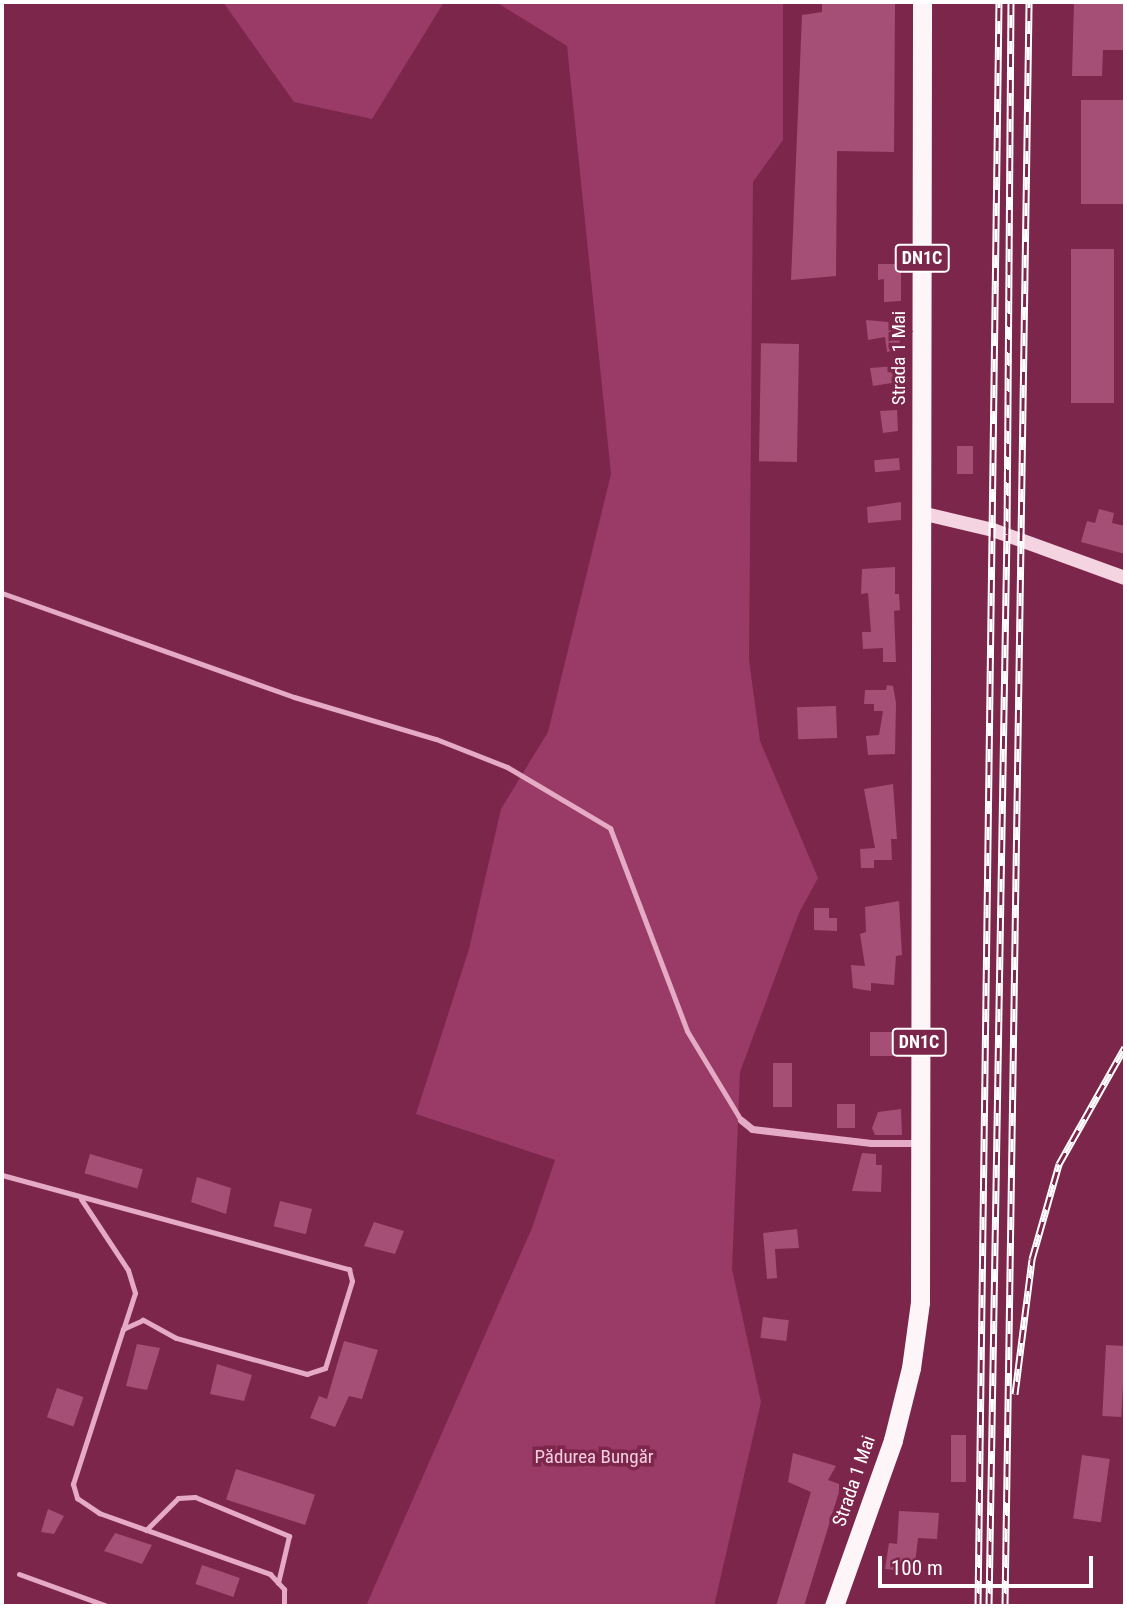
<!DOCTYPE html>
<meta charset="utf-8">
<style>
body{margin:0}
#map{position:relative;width:1127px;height:1608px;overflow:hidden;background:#7d264c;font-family:"Roboto Condensed",sans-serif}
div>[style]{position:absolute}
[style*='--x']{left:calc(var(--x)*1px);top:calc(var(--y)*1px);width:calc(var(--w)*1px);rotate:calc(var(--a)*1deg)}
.green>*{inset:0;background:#9a3a66}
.building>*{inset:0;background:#a54f76;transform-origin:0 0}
.service>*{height:5px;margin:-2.5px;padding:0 2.5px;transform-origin:2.5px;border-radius:2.5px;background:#e5abc5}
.minor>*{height:7px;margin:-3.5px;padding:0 3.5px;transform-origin:3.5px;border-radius:3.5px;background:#e5abc5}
.secondary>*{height:14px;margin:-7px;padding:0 7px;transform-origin:7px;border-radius:7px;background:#f5d4e2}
.trunk>*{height:19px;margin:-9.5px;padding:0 9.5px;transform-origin:9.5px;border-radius:9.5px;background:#fef5f8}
.rail>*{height:7px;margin-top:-3.5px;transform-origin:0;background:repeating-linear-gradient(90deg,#7d264c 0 13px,#fff 0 26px);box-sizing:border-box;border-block:2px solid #fff}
span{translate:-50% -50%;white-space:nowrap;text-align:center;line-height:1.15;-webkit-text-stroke:7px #7d264c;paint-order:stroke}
.shield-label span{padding:2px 5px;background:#7d264c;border:2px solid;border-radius:5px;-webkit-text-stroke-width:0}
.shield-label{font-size:18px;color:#fff;font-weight:700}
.street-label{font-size:19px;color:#fff}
.park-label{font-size:19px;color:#f4cedf}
.frame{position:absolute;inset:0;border:4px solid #fff;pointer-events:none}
.scale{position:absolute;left:878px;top:1556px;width:215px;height:32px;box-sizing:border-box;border:4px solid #fff;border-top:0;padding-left:9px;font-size:21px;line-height:24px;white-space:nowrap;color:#fff;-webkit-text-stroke:5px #7d264c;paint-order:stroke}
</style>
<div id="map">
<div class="green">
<div style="clip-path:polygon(223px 2px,444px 2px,372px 119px,294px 102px)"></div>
<div style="clip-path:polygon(496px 2px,783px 2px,783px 140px,753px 182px,749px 660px,760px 741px,818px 878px,799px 913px,740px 1072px,732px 1269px,761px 1402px,714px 1606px,366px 1606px,532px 1228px,555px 1160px,416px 1114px,469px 949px,501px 809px,548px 732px,611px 474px,567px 46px)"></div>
</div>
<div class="building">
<div style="clip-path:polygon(822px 2px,895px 2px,894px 152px,837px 151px,836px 276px,791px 280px,802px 15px,822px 12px)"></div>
<div style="clip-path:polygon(1074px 2px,1125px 2px,1125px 50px,1103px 50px,1102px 76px,1072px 76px)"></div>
<div style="left:1081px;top:100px;width:44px;height:104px"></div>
<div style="left:1114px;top:249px;width:154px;height:43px;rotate:90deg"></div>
<div style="clip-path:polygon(878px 264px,901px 264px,901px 301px,884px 302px,884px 279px,878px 280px)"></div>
<div style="clip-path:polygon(866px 320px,899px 323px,900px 349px,887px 352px,885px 337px,868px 340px)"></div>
<div style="left:799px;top:344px;width:118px;height:38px;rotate:91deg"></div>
<div style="clip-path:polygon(897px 366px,898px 382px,873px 386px,870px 368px)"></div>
<div style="clip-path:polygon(897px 410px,898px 431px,883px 433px,880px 411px)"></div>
<div style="left:957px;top:446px;width:16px;height:28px"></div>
<div style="left:899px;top:458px;width:12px;height:25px;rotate:85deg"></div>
<div style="clip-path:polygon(901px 502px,901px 520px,868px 523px,867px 507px)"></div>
<div style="clip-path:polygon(1099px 509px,1114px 513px,1112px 523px,1125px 526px,1125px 554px,1081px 542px,1087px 521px,1095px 523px)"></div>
<div style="clip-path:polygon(895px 567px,895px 594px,899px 594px,900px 610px,894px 611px,896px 662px,883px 662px,883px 648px,863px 649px,862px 632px,871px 632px,868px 593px,861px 594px,862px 569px)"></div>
<div style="clip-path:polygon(887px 685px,893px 686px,896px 703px,895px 754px,868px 755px,866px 736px,879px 735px,883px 711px,874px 711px,874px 704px,864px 704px,865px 690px,886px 690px)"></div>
<div style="left:836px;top:706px;width:32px;height:39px;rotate:88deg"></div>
<div style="clip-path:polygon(893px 784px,897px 839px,891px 839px,892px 860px,874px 860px,874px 868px,861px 868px,860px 849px,875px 848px,864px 789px)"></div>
<div style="clip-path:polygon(899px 901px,902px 955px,896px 956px,894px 985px,871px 983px,871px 991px,853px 988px,851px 965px,865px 966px,860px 934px,866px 932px,865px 907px)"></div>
<div style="clip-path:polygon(814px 908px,829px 908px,829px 918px,837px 918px,837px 931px,814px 930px)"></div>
<div style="left:870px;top:1032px;width:26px;height:24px"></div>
<div style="left:773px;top:1063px;width:19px;height:44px"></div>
<div style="left:837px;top:1104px;width:18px;height:24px"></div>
<div style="clip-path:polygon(901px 1109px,902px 1135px,875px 1135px,872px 1128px,878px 1112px)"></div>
<div style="clip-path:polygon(862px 1153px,876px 1154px,876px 1165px,882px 1165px,881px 1192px,852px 1191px)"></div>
<div style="left:90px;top:1154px;width:55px;height:20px;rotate:16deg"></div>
<div style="clip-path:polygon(197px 1177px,231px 1188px,226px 1214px,191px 1202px)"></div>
<div style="left:280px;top:1201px;width:33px;height:26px;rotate:14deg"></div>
<div style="clip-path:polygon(374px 1222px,404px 1231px,395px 1254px,364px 1246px)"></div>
<div style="clip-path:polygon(797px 1229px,799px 1248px,775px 1249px,777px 1278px,767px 1279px,763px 1233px)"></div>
<div style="left:763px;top:1317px;width:26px;height:21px;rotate:7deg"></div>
<div style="clip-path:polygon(344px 1341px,378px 1350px,362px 1399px,349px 1396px,335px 1427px,310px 1418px,319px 1396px,327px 1399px)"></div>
<div style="clip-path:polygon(137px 1344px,160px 1348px,147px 1390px,126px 1386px)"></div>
<div style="left:1106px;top:1345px;width:19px;height:71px;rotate:3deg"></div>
<div style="clip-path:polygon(217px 1364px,252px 1375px,244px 1401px,210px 1394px)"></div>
<div style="left:57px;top:1388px;width:28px;height:31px;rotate:19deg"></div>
<div style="left:951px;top:1435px;width:15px;height:47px"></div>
<div style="clip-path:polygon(793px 1453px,836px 1466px,828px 1480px,839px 1484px,839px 1492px,804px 1606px,776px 1606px,811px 1492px,788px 1482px)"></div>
<div style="left:1082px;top:1455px;width:28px;height:64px;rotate:8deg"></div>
<div style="left:236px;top:1469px;width:83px;height:32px;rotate:18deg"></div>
<div style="clip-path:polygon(48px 1509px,64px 1516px,54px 1534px,41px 1532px)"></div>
<div style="clip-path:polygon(899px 1511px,939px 1513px,937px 1539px,918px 1538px,914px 1572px,885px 1569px,889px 1543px,897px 1544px)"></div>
<div style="clip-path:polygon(115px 1533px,152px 1545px,142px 1564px,104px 1551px)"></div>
<div style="left:202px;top:1565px;width:40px;height:20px;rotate:19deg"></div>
</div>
<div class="service">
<div style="--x:2;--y:593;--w:310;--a:19.6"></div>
<div style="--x:294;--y:697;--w:148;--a:16.5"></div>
<div style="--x:436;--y:739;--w:76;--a:21.5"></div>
<div style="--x:507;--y:767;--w:120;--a:30.6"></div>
<div style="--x:610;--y:828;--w:217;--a:69.2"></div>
<div style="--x:687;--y:1031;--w:104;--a:58.8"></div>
<div style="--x:2;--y:1175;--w:360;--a:15.2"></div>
<div style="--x:349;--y:1269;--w:12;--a:76"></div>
<div style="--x:352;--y:1281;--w:91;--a:107.2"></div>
<div style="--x:325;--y:1368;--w:19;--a:162"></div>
<div style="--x:307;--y:1374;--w:136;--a:-164.6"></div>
<div style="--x:176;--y:1338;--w:38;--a:-151"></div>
<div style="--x:143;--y:1320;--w:22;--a:156"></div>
<div style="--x:123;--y:1329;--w:163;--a:107.9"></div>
<div style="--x:73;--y:1484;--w:15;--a:74"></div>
<div style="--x:77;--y:1498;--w:27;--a:34"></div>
<div style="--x:99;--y:1513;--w:182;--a:19.6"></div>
<div style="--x:270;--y:1574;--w:21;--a:47"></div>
<div style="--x:284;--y:1589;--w:17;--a:90"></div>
<div style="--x:81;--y:1199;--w:85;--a:56.5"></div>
<div style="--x:128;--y:1270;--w:24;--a:73"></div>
<div style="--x:135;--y:1293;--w:38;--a:108"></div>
<div style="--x:146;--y:1530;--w:45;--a:-45"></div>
<div style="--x:178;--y:1498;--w:17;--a:-3"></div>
<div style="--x:195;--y:1497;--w:102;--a:22.5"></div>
<div style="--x:289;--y:1536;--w:48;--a:103.2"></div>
<div style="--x:19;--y:1574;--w:94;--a:20"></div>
</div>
<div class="minor">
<div style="--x:741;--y:1120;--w:14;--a:39"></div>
<div style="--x:752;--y:1129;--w:120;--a:6.7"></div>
<div style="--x:871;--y:1143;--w:47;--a:0"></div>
</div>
<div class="secondary">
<div style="--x:921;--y:513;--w:74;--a:13.3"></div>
<div style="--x:993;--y:530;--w:140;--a:20"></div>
</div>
<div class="trunk">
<div style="--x:834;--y:1606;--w:176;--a:-70.4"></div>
<div style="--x:893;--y:1440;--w:74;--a:-76"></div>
<div style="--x:911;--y:1368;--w:67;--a:-82.2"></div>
<div style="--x:920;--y:1302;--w:1300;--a:-89.91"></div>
</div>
<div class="rail">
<div style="--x:1015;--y:1394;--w:136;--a:-82.8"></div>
<div style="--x:1032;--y:1259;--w:99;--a:-74.1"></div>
<div style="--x:1059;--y:1164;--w:134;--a:-60.6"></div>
<div style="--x:978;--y:1606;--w:1604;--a:-89.25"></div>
<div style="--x:989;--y:1606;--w:1072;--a:-89.04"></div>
<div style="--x:1007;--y:534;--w:532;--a:-89.57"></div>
<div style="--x:1005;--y:1606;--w:1604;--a:-89.14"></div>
</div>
<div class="shield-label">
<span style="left:922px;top:258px">DN1C</span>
<span style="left:919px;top:1042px">DN1C</span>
</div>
<div class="street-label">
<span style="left:899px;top:358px;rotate:-90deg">Strada 1 Mai</span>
<span style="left:854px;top:1481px;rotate:-71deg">Strada 1 Mai</span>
</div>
<div class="park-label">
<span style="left:594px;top:1457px">Pădurea Bungăr</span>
</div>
<div class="frame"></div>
<div class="scale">100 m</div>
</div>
